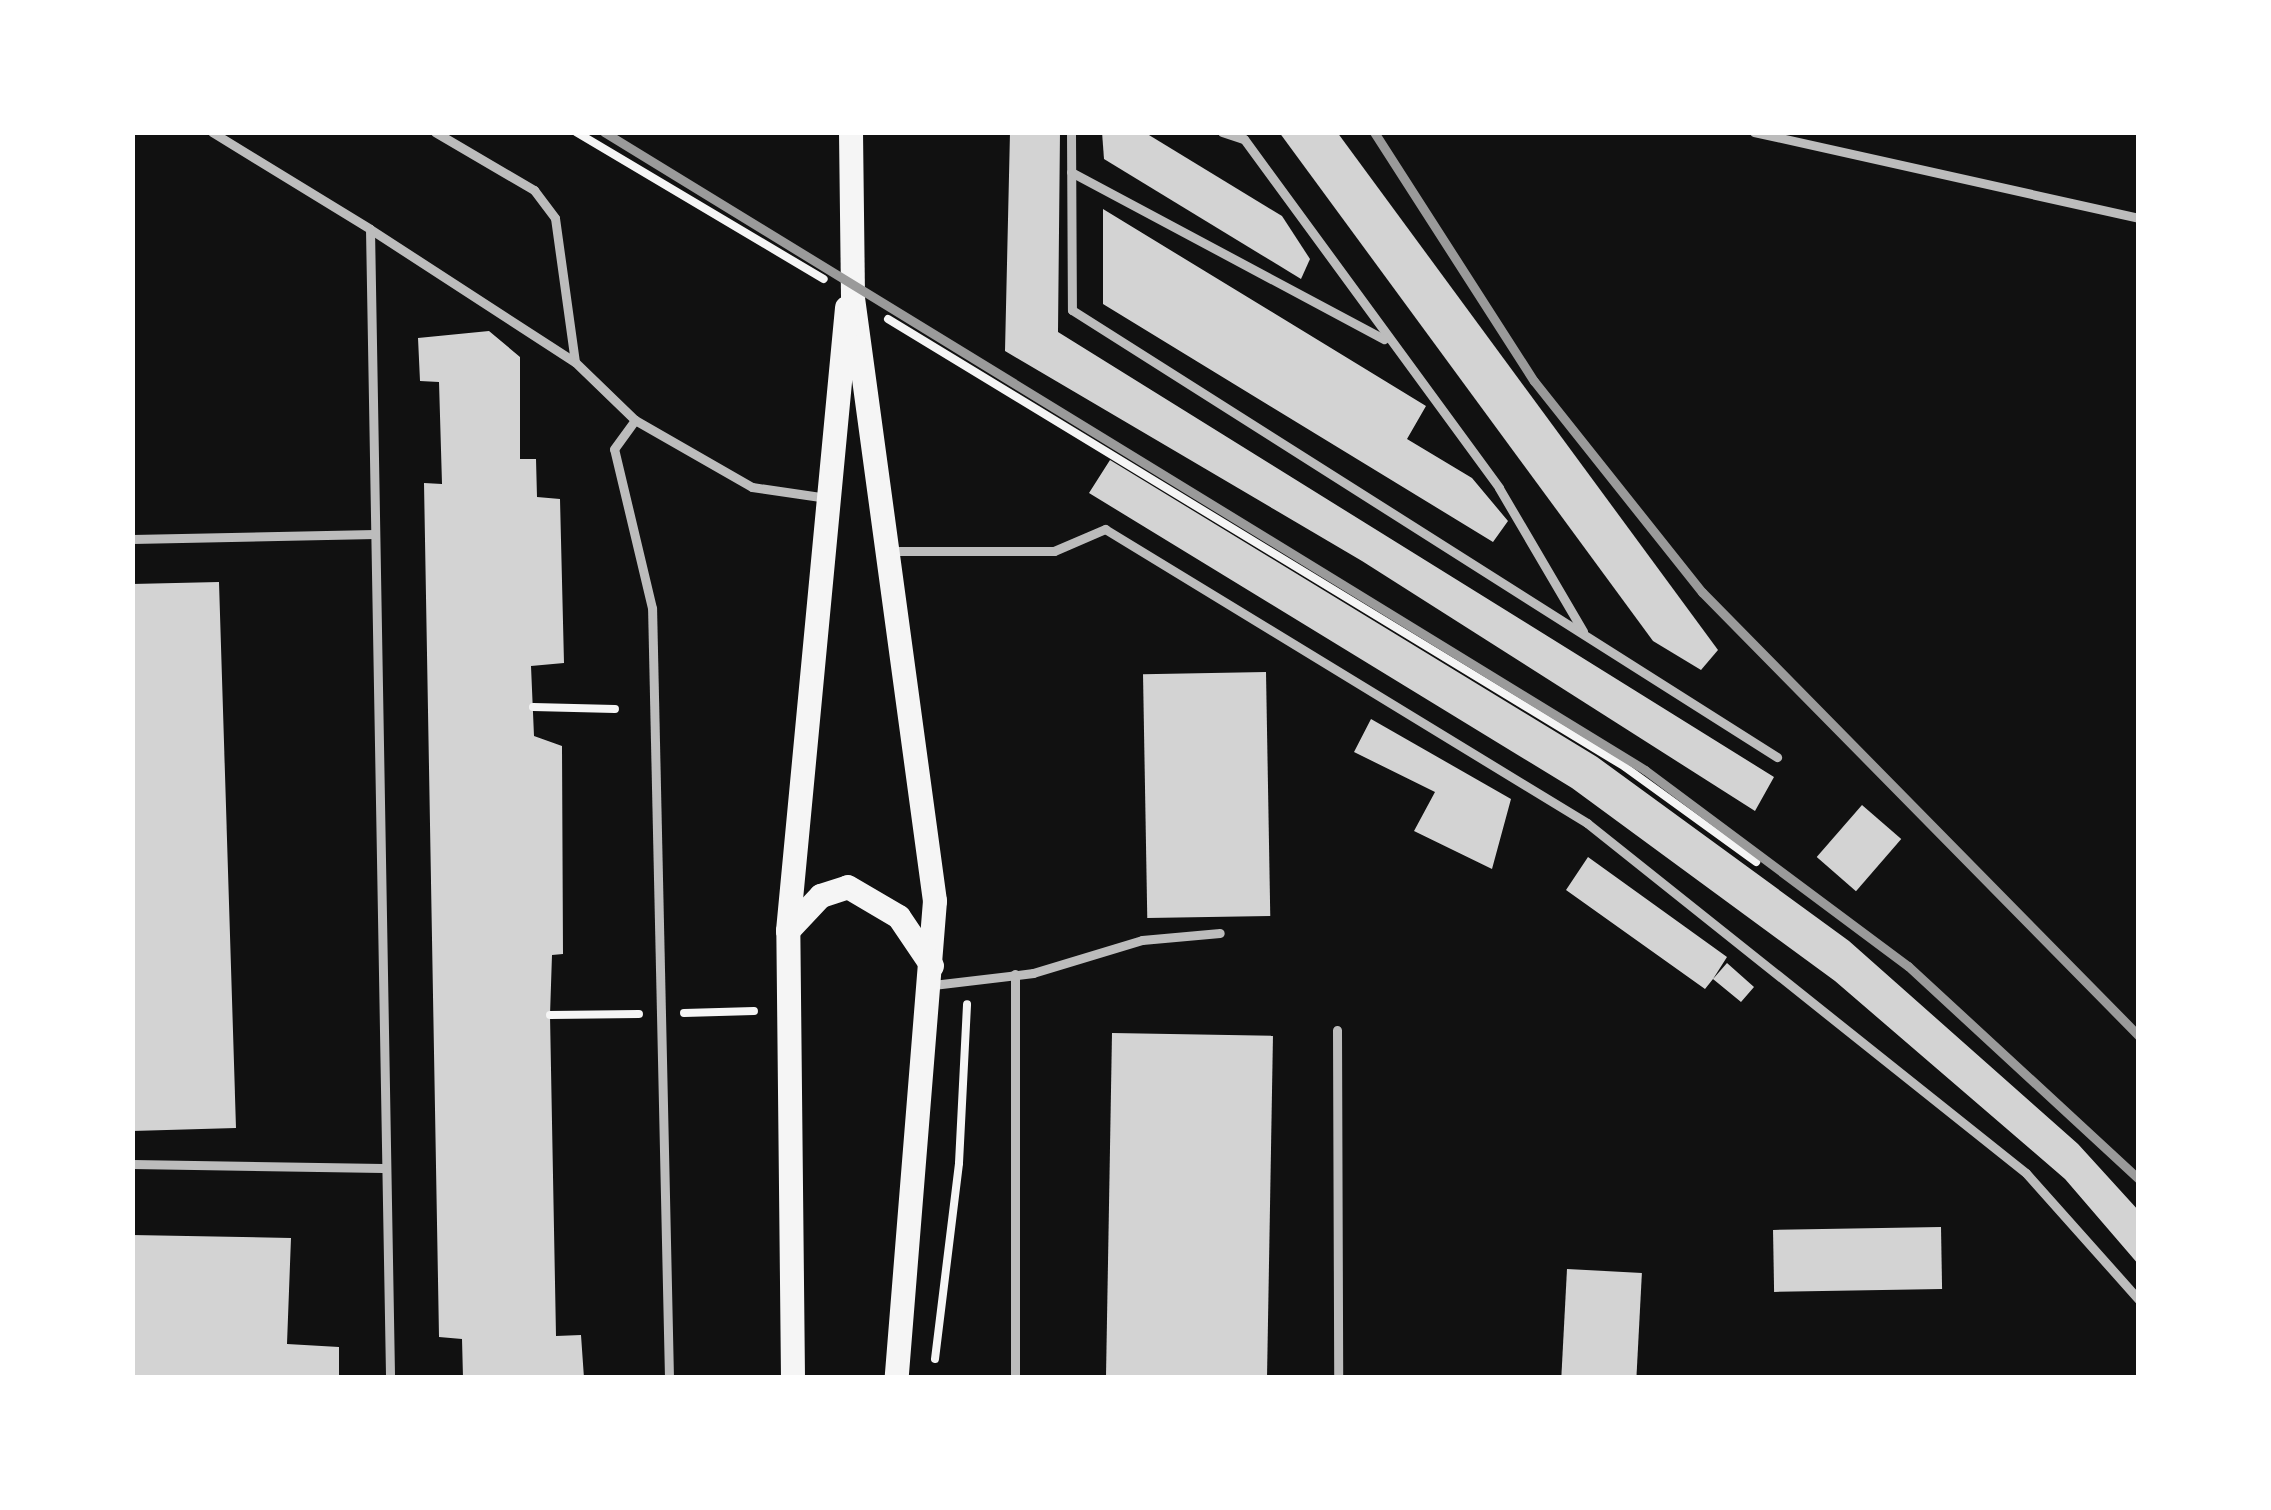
<!DOCTYPE html>
<style>
body{margin:0}
#map{position:relative;width:2271px;height:1510px;overflow:hidden;background:#111;font-family:"Nunito Sans",sans-serif}
div>[style]{position:absolute}
[style*='--x']{left:calc(var(--x)*1px);top:calc(var(--y)*1px);width:calc(var(--w)*1px);rotate:calc(var(--a)*1deg)}
.building>*{inset:0;background:#d3d3d3;transform-origin:0 0}
.path>*{height:8px;margin:-4px;padding:0 4px;transform-origin:4px;border-radius:4px;background:#f5f5f5}
.service>*{height:9px;margin:-4.5px;padding:0 4.5px;transform-origin:4.5px;border-radius:4.5px;background:#bcbcbc}
.secondary>*{height:24px;margin:-12px;padding:0 12px;transform-origin:12px;border-radius:12px;background:#f5f5f5}
.rail>*{height:9px;margin:-4.5px;padding:0 4.5px;transform-origin:4.5px;border-radius:4.5px;background:#9a9a9a}
span{translate:-50% -50%;white-space:nowrap;text-align:center;line-height:1.15;-webkit-text-stroke:12px #fff;paint-order:stroke}
.frame{position:absolute;inset:0;border:135px solid #fff;pointer-events:none}
</style>
<div id="map">
<div class="building">
<div style="clip-path:polygon(1010px 132px,1060px 132px,1058px 332px,1774px 777px,1755px 811px,1362px 561px,1005px 351px)"></div>
<div style="clip-path:polygon(1102px 132px,1144px 132px,1282px 216px,1310px 259px,1301px 279px,1104px 159px)"></div>
<div style="clip-path:polygon(1279px 132px,1337px 132px,1718px 650px,1701px 670px,1653px 641px)"></div>
<div style="clip-path:polygon(1103px 209px,1426px 406px,1407px 439px,1472px 478px,1508px 521px,1493px 542px,1103px 304px)"></div>
<div style="clip-path:polygon(489px 331px,520px 357px,520px 459px,536px 459px,537px 497px,560px 499px,564px 663px,531px 666px,534px 736px,562px 746px,563px 954px,552px 955px,550px 1015px,556px 1336px,581px 1335px,584px 1378px,463px 1378px,462px 1339px,439px 1337px,424px 483px,442px 484px,439px 382px,420px 381px,418px 338px)"></div>
<div style="clip-path:polygon(1110px 460px,1597px 757px,1849px 941px,2078px 1144px,2139px 1211px,2139px 1265px,2065px 1179px,1835px 981px,1572px 788px,1089px 493px)"></div>
<div style="clip-path:polygon(219px 582px,236px 1128px,132px 1131px,132px 584px)"></div>
<div style="left:1266px;top:672px;width:244px;height:123px;rotate:89deg"></div>
<div style="clip-path:polygon(1371px 719px,1511px 799px,1492px 869px,1414px 831px,1435px 792px,1354px 752px)"></div>
<div style="left:1862px;top:805px;width:52px;height:69px;rotate:41deg"></div>
<div style="clip-path:polygon(1588px 857px,1727px 957px,1713px 979px,1727px 963px,1754px 987px,1741px 1002px,1713px 979px,1705px 989px,1566px 890px)"></div>
<div style="left:1112px;top:1033px;width:161px;height:345px;rotate:1deg"></div>
<div style="left:1941px;top:1227px;width:62px;height:168px;rotate:89deg"></div>
<div style="clip-path:polygon(132px 1235px,291px 1238px,287px 1344px,339px 1347px,339px 1378px,132px 1378px)"></div>
<div style="left:1567px;top:1269px;width:75px;height:109px;rotate:3deg"></div>
</div>
<div class="path">
<div style="--x:576;--y:132;--w:288;--a:30.7"></div>
<div style="--x:888;--y:319;--w:862;--a:31.29"></div>
<div style="--x:1625;--y:767;--w:162;--a:35.9"></div>
<div style="--x:533;--y:707;--w:82;--a:1.4"></div>
<div style="--x:684;--y:1013;--w:70;--a:-1.6"></div>
<div style="--x:550;--y:1015;--w:89;--a:-0.6"></div>
<div style="--x:935;--y:1359;--w:197;--a:-83"></div>
<div style="--x:959;--y:1163;--w:159;--a:-87.1"></div>
</div>
<div class="service">
<div style="--x:212;--y:132;--w:185;--a:31.5"></div>
<div style="--x:370;--y:229;--w:1149;--a:89"></div>
<div style="--x:435;--y:132;--w:115;--a:30.4"></div>
<div style="--x:534;--y:190;--w:35;--a:53"></div>
<div style="--x:555;--y:218;--w:145;--a:82.1"></div>
<div style="--x:1071;--y:132;--w:178;--a:89.7"></div>
<div style="--x:1072;--y:310;--w:835;--a:32.38"></div>
<div style="--x:1222;--y:132;--w:23;--a:18"></div>
<div style="--x:1244;--y:139;--w:432;--a:53.8"></div>
<div style="--x:1499;--y:488;--w:166;--a:59.6"></div>
<div style="--x:1754;--y:132;--w:394;--a:12.6"></div>
<div style="--x:1071;--y:172;--w:355;--a:28.1"></div>
<div style="--x:370;--y:229;--w:244;--a:33"></div>
<div style="--x:575;--y:362;--w:83;--a:44"></div>
<div style="--x:132;--y:539;--w:243;--a:-1.2"></div>
<div style="--x:893;--y:551;--w:161;--a:0"></div>
<div style="--x:1054;--y:551;--w:56;--a:-23.3"></div>
<div style="--x:1105;--y:529;--w:565;--a:31.38"></div>
<div style="--x:1587;--y:823;--w:561;--a:38.56"></div>
<div style="--x:2026;--y:1173;--w:170;--a:48.3"></div>
<div style="--x:933;--y:985;--w:101;--a:-6.8"></div>
<div style="--x:1033;--y:973;--w:114;--a:-16.8"></div>
<div style="--x:1142;--y:940;--w:78;--a:-5.1"></div>
<div style="--x:1337;--y:1030;--w:348;--a:89.8"></div>
<div style="--x:132;--y:1164;--w:251;--a:0.9"></div>
<div style="--x:669;--y:1378;--w:770;--a:-91.26"></div>
<div style="--x:652;--y:608;--w:163;--a:-103.4"></div>
<div style="--x:614;--y:449;--w:36;--a:-54"></div>
<div style="--x:635;--y:420;--w:135;--a:29.8"></div>
<div style="--x:752;--y:487;--w:76;--a:8.3"></div>
<div style="--x:1015;--y:1378;--w:404;--a:-90"></div>
</div>
<div class="secondary">
<div style="--x:851;--y:132;--w:166;--a:89.3"></div>
<div style="--x:853;--y:298;--w:609;--a:82.26"></div>
<div style="--x:935;--y:901;--w:479;--a:94.6"></div>
<div style="--x:788;--y:931;--w:48;--a:-46.7"></div>
<div style="--x:821;--y:896;--w:28;--a:-18"></div>
<div style="--x:848;--y:887;--w:59;--a:30.5"></div>
<div style="--x:899;--y:917;--w:59;--a:56"></div>
<div style="--x:793;--y:1378;--w:447;--a:-90.6"></div>
<div style="--x:788;--y:931;--w:626;--a:-84.59"></div>
</div>
<div class="rail">
<div style="--x:604;--y:132;--w:1221;--a:31.5"></div>
<div style="--x:1645;--y:770;--w:328;--a:36.7"></div>
<div style="--x:1908;--y:966;--w:314;--a:42.7"></div>
<div style="--x:1374;--y:132;--w:296;--a:57.3"></div>
<div style="--x:1534;--y:381;--w:270;--a:51.5"></div>
<div style="--x:1702;--y:592;--w:623;--a:45.46"></div>
</div>
<div class="frame"></div>
</div>
